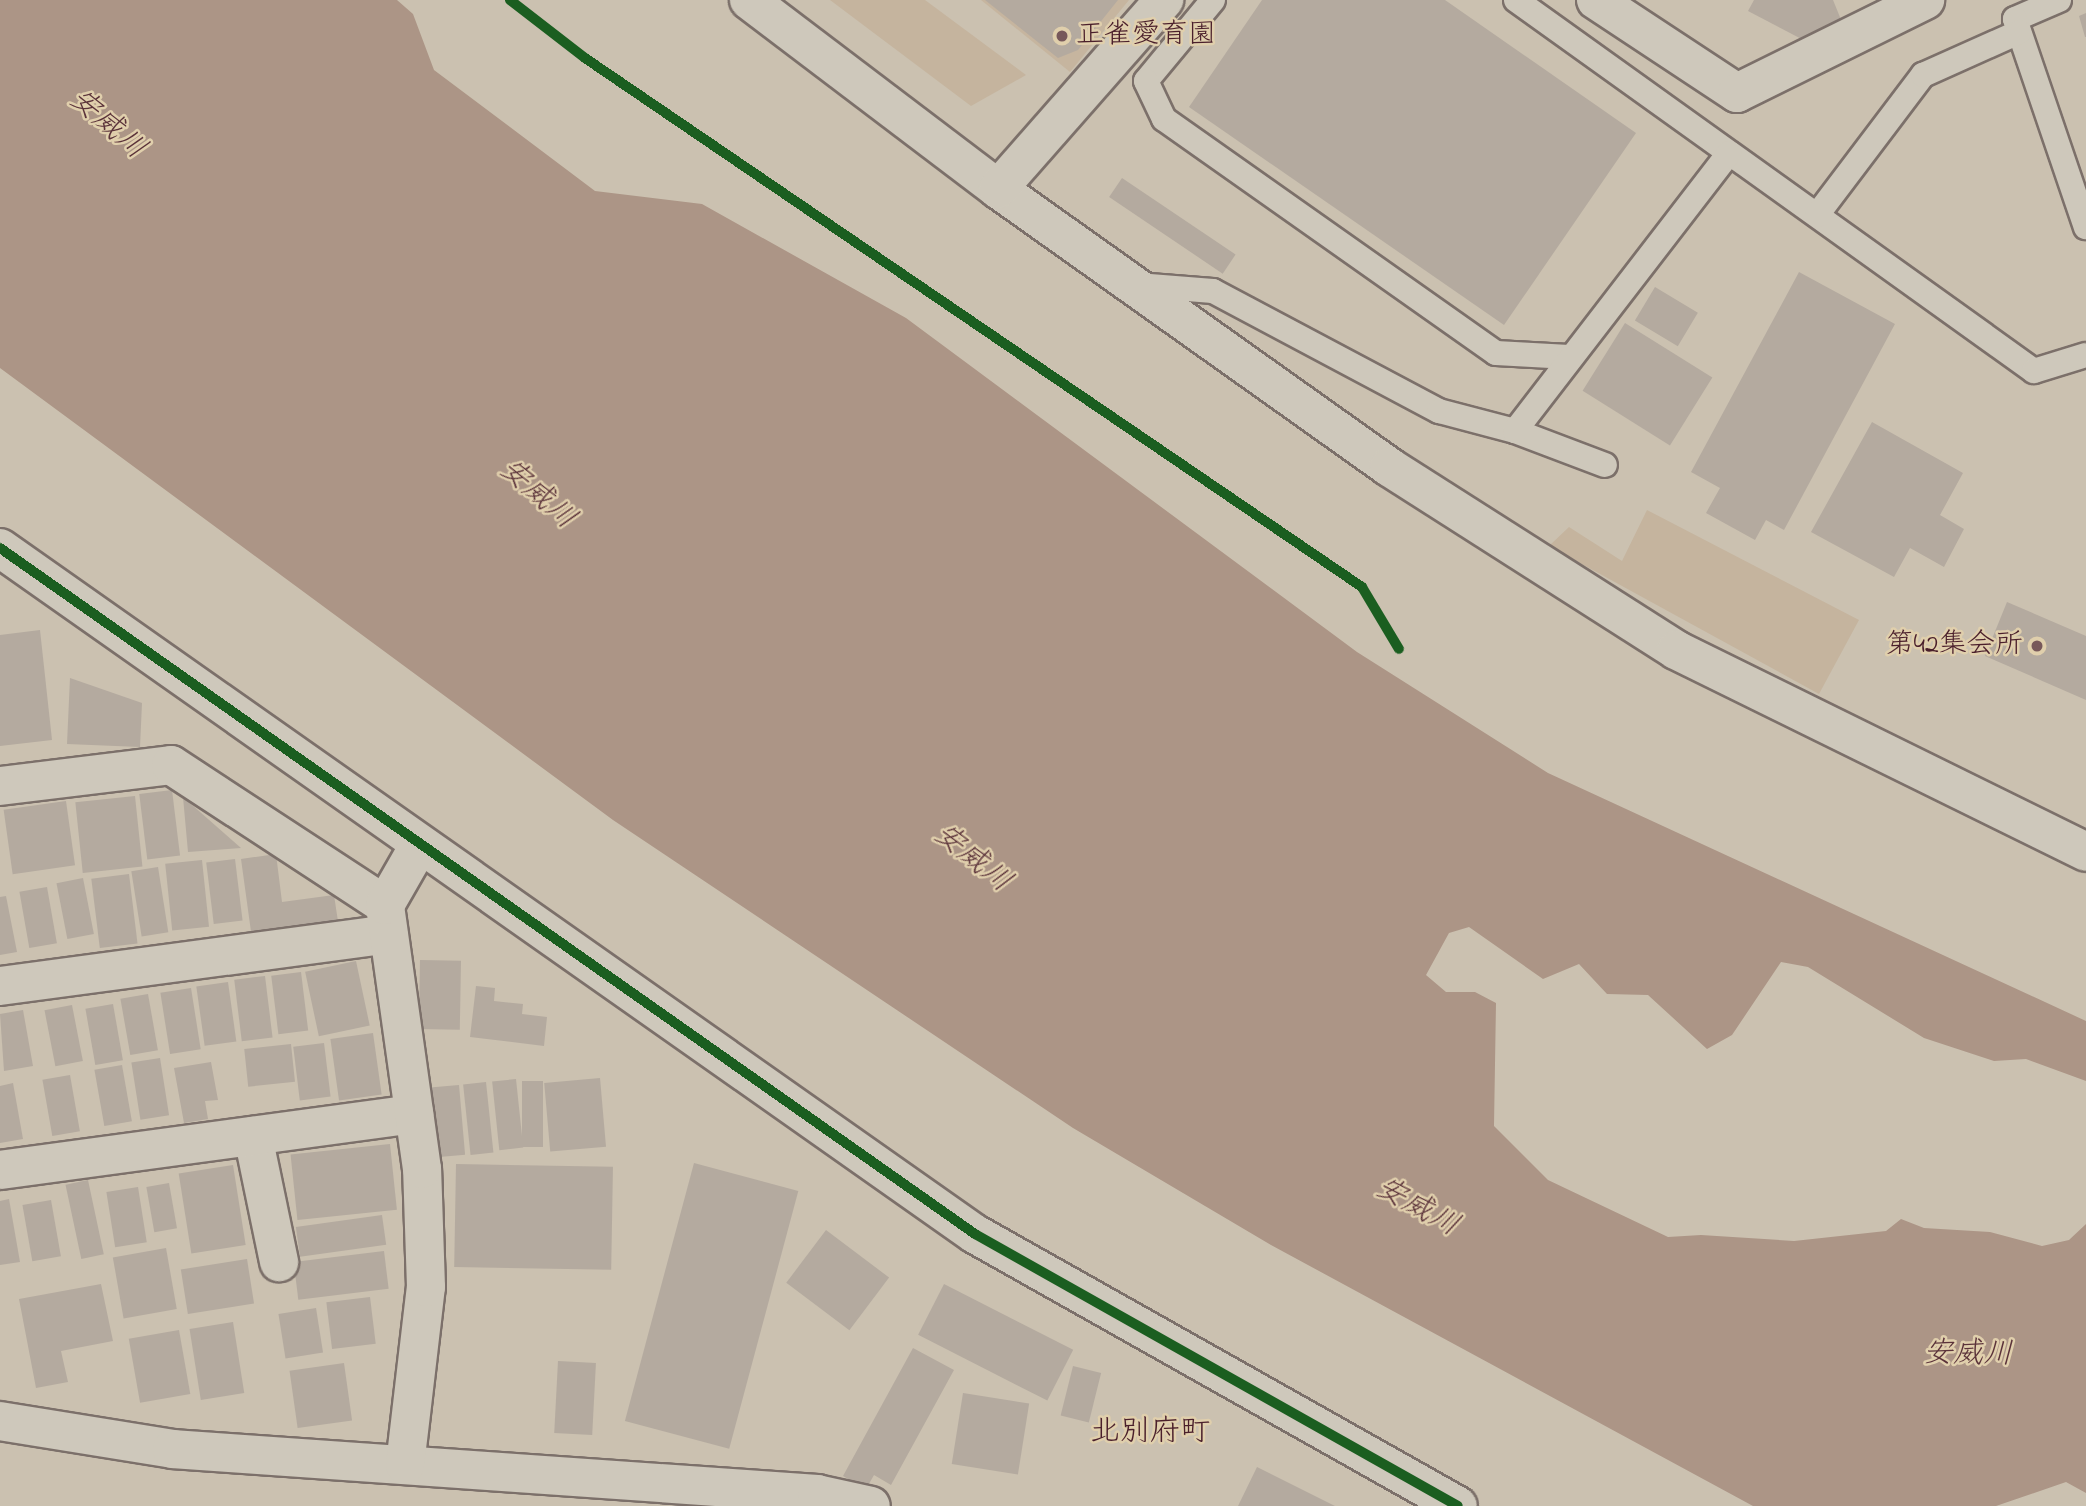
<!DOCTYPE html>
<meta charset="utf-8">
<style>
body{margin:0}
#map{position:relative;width:2086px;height:1506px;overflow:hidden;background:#cbc1b0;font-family:"Indie Flower","Klee One",sans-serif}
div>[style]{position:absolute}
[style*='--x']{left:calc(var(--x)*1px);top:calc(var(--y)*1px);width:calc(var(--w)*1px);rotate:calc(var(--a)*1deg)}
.built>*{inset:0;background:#c6b59f}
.green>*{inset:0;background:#c5b49e}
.water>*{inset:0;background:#ac9586}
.building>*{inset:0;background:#b4aa9f;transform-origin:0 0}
.roads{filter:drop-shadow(2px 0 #7c706a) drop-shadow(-2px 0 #7c706a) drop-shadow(0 2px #7c706a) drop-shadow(0 -2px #7c706a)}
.service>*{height:24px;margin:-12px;padding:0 12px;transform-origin:12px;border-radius:12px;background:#cec8bb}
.minor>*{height:38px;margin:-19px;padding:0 19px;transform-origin:19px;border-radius:19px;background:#cec8bb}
.cycleway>*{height:10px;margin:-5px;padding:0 5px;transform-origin:5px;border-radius:5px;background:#1b5e20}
.dots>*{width:19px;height:19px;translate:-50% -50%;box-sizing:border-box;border:4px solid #e0cfac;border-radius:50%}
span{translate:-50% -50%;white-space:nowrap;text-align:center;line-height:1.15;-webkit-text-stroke:5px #e0cfac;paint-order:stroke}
.poi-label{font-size:28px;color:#4a1f2b}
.left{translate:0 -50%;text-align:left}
.right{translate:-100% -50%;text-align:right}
.water-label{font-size:30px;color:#5b333a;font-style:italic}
.neighbourhood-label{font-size:30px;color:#4a1f2b}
</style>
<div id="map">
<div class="built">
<div style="clip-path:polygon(981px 0,1129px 0,1070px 72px)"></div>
</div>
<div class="green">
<div style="clip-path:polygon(830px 0,925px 0,1026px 75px,971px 106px)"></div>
<div style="clip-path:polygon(1647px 510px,1859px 620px,1819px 694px,1549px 546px,1569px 527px,1622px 561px)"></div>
</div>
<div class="water">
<div style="clip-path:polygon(0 0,397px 0,413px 14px,434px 70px,595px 191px,702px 204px,906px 318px,1357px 652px,1548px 773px,2086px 1021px,2086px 1081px,2026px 1059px,1994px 1061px,1924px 1038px,1808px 967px,1781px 962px,1732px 1035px,1707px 1049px,1648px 995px,1607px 994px,1579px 964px,1543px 979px,1469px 927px,1449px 933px,1426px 975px,1446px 992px,1475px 992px,1496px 1003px,1494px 1126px,1548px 1180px,1668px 1237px,1701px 1235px,1794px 1241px,1886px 1231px,1901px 1219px,1924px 1228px,1990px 1232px,2042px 1246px,2069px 1240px,2086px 1224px,2086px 1493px,2066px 1482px,1996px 1506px,1753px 1506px,1271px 1245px,1073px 1128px,613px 820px,0 368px)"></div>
</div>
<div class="building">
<div style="clip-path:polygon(985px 0,1118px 0,1078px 50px,1058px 58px)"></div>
<div style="clip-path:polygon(1262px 0,1445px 0,1636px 133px,1504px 325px,1189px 107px)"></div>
<div style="clip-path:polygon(1754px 0,1833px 0,1846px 32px,1813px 45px,1748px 11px)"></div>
<div style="clip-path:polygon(2086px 13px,2086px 37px,2085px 37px,2079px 16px)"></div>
<div style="left:1122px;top:178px;width:137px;height:23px;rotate:34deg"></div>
<div style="clip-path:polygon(1799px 272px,1895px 324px,1784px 530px,1766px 520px,1755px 540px,1706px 513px,1720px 488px,1691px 472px)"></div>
<div style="left:1655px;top:287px;width:50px;height:39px;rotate:31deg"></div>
<div style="left:1625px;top:323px;width:103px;height:80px;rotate:32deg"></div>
<div style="clip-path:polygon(1872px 422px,1963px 473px,1940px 515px,1964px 529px,1944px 567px,1910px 548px,1894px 577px,1811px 532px)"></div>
<div style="clip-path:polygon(2007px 602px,2086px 636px,2086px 700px,1985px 656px)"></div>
<div style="clip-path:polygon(40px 630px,52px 740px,0 746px,0 635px)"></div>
<div style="clip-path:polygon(70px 678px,142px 703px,140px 747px,67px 744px)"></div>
<div style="left:172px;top:790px;width:66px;height:33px;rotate:83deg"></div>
<div style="left:135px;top:796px;width:71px;height:60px;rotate:84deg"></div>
<div style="clip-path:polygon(183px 797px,241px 848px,188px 852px)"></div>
<div style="left:66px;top:801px;width:65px;height:63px;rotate:82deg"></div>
<div style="clip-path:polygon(276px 854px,282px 902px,334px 895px,339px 928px,252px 939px,241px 859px)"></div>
<div style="left:235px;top:859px;width:62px;height:29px;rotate:83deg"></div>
<div style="left:202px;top:860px;width:67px;height:37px;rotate:84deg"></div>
<div style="left:158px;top:867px;width:66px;height:27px;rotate:81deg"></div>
<div style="left:129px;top:874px;width:70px;height:38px;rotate:83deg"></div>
<div style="left:83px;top:878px;width:57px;height:27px;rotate:79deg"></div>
<div style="left:47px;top:887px;width:57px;height:28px;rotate:80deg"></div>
<div style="clip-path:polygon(6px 896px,17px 952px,0 955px,0 897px)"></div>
<div style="left:420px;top:960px;width:41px;height:69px;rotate:1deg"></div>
<div style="left:356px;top:961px;width:66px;height:52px;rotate:78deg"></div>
<div style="left:301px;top:972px;width:59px;height:30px;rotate:83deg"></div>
<div style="left:265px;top:976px;width:62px;height:31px;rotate:83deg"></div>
<div style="left:228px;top:982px;width:60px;height:32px;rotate:82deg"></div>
<div style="clip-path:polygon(476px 986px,495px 988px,494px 1001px,523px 1004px,522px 1014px,547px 1017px,544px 1046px,470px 1037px)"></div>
<div style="left:191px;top:988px;width:62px;height:31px;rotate:81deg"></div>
<div style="left:148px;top:994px;width:57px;height:28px;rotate:80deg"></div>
<div style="left:113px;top:1004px;width:57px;height:28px;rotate:80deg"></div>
<div style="left:72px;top:1005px;width:57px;height:28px;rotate:79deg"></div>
<div style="clip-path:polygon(23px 1010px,33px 1066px,4px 1071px,0 1014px)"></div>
<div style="left:373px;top:1033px;width:62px;height:43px;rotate:82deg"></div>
<div style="left:324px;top:1043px;width:54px;height:31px;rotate:83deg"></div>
<div style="left:291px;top:1044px;width:38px;height:47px;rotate:84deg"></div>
<div style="left:160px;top:1058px;width:58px;height:29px;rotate:81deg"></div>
<div style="clip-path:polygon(211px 1062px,218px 1100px,205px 1101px,208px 1119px,184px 1123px,174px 1068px)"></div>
<div style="left:122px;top:1065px;width:57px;height:28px;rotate:80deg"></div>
<div style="left:70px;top:1075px;width:57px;height:28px;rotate:80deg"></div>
<div style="left:600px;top:1078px;width:69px;height:56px;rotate:85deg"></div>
<div style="left:516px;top:1079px;width:69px;height:24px;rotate:84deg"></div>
<div style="left:522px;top:1081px;width:21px;height:66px"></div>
<div style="left:486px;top:1082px;width:71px;height:23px;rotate:84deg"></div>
<div style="clip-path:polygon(13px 1083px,23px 1139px,0 1143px,0 1086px)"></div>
<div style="left:459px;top:1085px;width:70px;height:29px;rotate:85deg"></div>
<div style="left:390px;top:1144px;width:66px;height:100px;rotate:84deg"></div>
<div style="left:694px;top:1163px;width:108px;height:267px;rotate:15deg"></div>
<div style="left:456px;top:1164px;width:157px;height:103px;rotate:1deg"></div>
<div style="left:233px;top:1165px;width:81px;height:55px;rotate:81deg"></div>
<div style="left:88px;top:1180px;width:76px;height:23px;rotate:78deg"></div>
<div style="left:169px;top:1183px;width:46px;height:23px;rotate:80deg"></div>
<div style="left:138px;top:1187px;width:56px;height:32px;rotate:81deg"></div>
<div style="clip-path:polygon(9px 1199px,20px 1262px,0 1265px,0 1201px)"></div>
<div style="left:51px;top:1200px;width:57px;height:29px;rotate:80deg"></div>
<div style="left:382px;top:1215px;width:30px;height:87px;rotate:82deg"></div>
<div style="left:826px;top:1230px;width:79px;height:66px;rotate:37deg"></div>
<div style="left:166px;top:1248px;width:62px;height:54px;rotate:80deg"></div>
<div style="left:384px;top:1251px;width:38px;height:91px;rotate:83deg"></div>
<div style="left:247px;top:1259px;width:45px;height:67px;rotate:81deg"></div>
<div style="clip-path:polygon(101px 1284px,113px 1341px,61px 1351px,68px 1382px,36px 1388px,19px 1299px)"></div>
<div style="left:944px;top:1284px;width:145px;height:57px;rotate:27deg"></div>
<div style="left:370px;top:1297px;width:47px;height:44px;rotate:83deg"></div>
<div style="left:316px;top:1308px;width:45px;height:38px;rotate:81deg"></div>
<div style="left:233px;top:1322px;width:72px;height:44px;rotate:81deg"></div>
<div style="left:179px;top:1330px;width:65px;height:51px;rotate:80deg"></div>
<div style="clip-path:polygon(913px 1348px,954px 1370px,891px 1485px,874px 1475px,866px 1489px,843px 1476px)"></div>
<div style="left:558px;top:1361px;width:38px;height:72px;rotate:3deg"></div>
<div style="left:344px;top:1363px;width:58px;height:55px;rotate:82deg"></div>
<div style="left:1073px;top:1366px;width:29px;height:51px;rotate:14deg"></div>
<div style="left:963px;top:1393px;width:67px;height:72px;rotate:9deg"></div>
<div style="clip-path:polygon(1257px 1467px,1335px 1506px,1238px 1506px)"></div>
</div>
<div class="roads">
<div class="service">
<div style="--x:1213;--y:0;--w:105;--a:129.6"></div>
<div style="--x:1146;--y:81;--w:42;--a:64.7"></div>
<div style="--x:1164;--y:119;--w:406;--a:35.2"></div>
<div style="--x:1496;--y:353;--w:73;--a:3.1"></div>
<div style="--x:1516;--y:0;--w:637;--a:35.61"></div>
<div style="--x:2034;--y:371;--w:54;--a:-17.1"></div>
<div style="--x:2059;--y:0;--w:48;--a:156.6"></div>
<div style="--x:2015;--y:19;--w:220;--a:71.2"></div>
<div style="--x:1817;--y:215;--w:176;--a:-52.9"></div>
<div style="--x:1923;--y:75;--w:105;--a:-24.1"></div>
<div style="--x:1137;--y:285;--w:76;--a:4.5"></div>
<div style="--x:1213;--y:291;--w:256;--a:28"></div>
<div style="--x:1439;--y:411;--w:79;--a:14.7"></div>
<div style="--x:1515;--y:431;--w:96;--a:20.7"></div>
<div style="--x:1515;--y:431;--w:351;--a:-52.4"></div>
</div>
<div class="minor">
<div style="--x:749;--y:0;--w:313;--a:37.2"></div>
<div style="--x:998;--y:189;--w:480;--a:35.4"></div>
<div style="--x:1389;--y:467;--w:340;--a:32.5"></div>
<div style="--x:1676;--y:650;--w:457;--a:26.2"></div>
<div style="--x:1596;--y:0;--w:169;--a:33.4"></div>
<div style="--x:1737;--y:93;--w:210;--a:-26.3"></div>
<div style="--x:998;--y:189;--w:252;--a:-48.7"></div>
<div style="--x:0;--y:548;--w:1192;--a:35.13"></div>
<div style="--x:975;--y:1234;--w:554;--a:29.39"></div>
<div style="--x:0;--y:786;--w:172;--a:-7"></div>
<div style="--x:171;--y:765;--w:256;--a:33.2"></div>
<div style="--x:0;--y:986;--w:392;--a:-7.6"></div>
<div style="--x:253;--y:1136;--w:129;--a:78.3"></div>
<div style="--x:0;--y:1170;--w:418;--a:-7.7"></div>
<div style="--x:0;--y:1421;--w:174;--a:9.2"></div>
<div style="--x:172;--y:1449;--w:647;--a:3.99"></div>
<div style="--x:817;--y:1494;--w:55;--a:12.5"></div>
<div style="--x:405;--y:1465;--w:179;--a:-83.3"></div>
<div style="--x:426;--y:1287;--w:118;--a:-91.9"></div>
<div style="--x:422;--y:1169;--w:267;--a:-98"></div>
<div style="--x:385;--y:905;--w:70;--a:-60.2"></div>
</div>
</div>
<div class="cycleway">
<div style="--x:510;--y:0;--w:95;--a:37.7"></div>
<div style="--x:585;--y:58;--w:940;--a:34.25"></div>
<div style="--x:1362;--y:587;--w:72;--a:59.2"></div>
<div style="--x:0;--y:548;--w:1192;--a:35.13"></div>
<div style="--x:975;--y:1234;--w:554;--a:29.39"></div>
</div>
<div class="dots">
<div style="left:1062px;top:36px;background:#77585a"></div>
<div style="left:2037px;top:646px;background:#77585a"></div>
</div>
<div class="poi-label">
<span class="left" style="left:1076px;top:36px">正雀愛育園</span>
<span class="right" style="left:2023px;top:646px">第42集会所</span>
</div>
<div class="water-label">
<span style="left:107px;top:125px;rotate:41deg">安威川</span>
<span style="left:537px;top:495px;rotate:41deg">安威川</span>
<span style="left:972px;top:859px;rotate:39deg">安威川</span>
<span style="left:1417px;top:1208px;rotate:29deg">安威川</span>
<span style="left:1968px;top:1355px;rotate:1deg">安威川</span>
</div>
<div class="neighbourhood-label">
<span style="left:1150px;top:1433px">北別府町</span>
</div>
</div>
